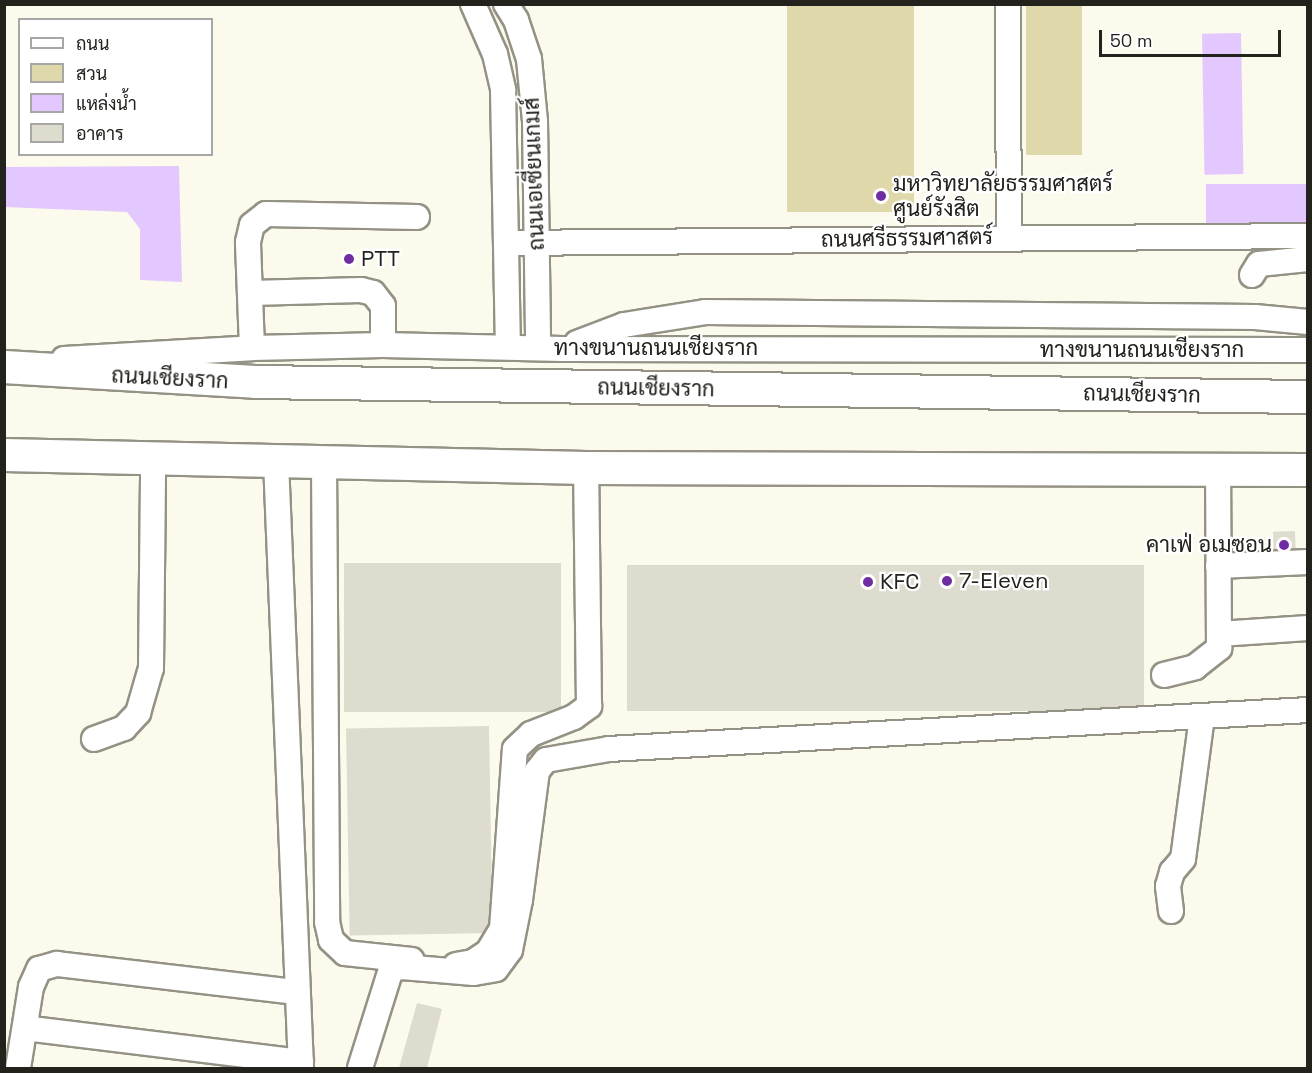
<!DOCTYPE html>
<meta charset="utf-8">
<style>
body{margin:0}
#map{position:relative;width:1312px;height:1073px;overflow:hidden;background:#fcfaec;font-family:"Space Grotesk",Sarabun,sans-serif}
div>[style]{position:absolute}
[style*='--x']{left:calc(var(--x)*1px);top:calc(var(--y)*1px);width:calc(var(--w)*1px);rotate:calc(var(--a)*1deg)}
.green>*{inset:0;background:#dfd8ab;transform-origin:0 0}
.water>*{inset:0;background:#e3c8ff;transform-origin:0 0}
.building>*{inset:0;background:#dedccf;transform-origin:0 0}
.roads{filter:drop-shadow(2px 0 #949285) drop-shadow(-2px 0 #949285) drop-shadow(0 2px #949285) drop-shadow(0 -2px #949285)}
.minor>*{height:24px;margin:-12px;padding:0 12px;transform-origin:12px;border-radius:12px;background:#fff}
.major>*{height:32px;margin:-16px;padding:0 16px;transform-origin:16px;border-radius:16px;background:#fff}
.dots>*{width:16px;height:16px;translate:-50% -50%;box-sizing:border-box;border:3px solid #fff;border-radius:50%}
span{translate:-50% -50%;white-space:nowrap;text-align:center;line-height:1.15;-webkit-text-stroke:4.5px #fff;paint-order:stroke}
.street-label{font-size:22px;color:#23221d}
.poi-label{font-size:22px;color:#23221d}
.left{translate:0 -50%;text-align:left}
.right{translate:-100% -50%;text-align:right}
.frame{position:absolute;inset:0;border:6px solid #23221d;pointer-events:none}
.legend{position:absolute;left:18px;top:18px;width:195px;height:138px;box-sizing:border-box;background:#fff;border:2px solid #a7a7a5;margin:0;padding:8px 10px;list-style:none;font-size:18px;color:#23221d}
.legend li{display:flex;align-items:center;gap:12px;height:30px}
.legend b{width:30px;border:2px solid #a7a7a5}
.scale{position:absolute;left:1099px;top:30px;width:182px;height:27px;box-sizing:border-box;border:3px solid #23221d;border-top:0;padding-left:8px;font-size:18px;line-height:21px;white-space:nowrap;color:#23221d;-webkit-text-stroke:4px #fff;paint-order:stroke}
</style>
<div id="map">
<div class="green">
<div style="left:787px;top:5px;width:127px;height:207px"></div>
<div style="left:1026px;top:5px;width:56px;height:150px"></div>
</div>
<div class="water">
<div style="left:1241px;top:33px;width:141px;height:39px;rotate:89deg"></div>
<div style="clip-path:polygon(179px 166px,182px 282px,140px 280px,140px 229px,127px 212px,5px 207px,5px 167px)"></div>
<div style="left:1307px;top:184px;width:45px;height:101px;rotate:90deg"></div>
</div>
<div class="building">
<div style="left:1295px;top:531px;width:28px;height:22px;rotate:88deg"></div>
<div style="left:561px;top:563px;width:149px;height:217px;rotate:90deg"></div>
<div style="left:1144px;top:565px;width:146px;height:517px;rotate:90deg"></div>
<div style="left:489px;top:726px;width:207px;height:143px;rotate:89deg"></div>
<div style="clip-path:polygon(417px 1003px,442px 1009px,427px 1068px,399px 1068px)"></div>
</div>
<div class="roads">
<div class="minor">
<div style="--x:473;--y:4;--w:55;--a:66.3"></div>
<div style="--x:495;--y:54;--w:37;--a:77"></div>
<div style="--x:503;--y:90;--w:256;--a:88.9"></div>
<div style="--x:506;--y:4;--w:19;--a:58"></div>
<div style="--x:516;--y:20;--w:41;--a:71.6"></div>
<div style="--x:529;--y:59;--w:62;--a:84.5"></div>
<div style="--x:535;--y:121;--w:226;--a:89.2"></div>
<div style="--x:1008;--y:4;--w:233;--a:89.8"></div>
<div style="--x:506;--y:243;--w:802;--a:-0.5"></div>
<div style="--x:1252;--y:275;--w:13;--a:-58"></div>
<div style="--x:1259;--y:264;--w:49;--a:-5.8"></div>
<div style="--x:251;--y:293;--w:110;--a:-1.6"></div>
<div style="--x:361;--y:290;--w:12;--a:14"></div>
<div style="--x:373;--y:293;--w:16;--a:52"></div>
<div style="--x:383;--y:306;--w:39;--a:90"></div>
<div style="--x:577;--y:343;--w:50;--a:-21"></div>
<div style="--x:624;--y:325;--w:82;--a:-9.1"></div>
<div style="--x:705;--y:312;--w:550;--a:0.52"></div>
<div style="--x:1255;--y:317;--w:53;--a:5.4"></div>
<div style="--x:252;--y:348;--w:106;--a:-92.2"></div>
<div style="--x:248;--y:242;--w:17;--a:-77"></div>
<div style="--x:252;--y:225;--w:18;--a:-38"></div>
<div style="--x:266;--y:214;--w:151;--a:1.1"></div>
<div style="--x:64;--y:359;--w:188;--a:-3.3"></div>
<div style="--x:252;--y:348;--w:131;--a:-1.3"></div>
<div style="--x:383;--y:345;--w:180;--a:1.3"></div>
<div style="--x:563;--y:349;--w:745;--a:0.08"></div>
<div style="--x:276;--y:461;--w:608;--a:87.64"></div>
<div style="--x:324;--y:463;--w:459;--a:89.6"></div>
<div style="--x:327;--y:922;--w:18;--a:77"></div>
<div style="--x:331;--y:940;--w:19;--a:43"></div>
<div style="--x:345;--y:953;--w:67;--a:6"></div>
<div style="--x:1218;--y:566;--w:90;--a:-2.5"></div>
<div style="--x:1219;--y:634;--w:89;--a:-3.9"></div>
<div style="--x:1164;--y:675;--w:32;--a:-14"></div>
<div style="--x:1195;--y:667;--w:31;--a:-38"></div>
<div style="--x:1219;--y:648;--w:179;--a:-90.3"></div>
<div style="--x:94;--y:739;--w:32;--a:-20"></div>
<div style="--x:124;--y:728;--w:21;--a:-47"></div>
<div style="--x:138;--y:713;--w:47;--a:-73.9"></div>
<div style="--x:151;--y:668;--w:208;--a:-89.4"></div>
<div style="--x:1171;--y:911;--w:25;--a:-97"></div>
<div style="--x:1168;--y:886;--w:15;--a:-74"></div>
<div style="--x:1172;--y:872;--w:17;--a:-50"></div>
<div style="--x:1183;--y:859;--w:144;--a:-82.4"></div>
<div style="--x:456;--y:965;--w:17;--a:-10"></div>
<div style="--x:473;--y:962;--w:18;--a:-34"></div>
<div style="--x:488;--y:952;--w:27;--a:-59"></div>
<div style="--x:502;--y:929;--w:180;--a:-85.9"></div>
<div style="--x:515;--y:749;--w:22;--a:-43"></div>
<div style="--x:531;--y:734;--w:46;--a:-21.6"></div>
<div style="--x:574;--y:717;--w:19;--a:-36"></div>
<div style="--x:589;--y:706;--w:238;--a:-90.7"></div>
<div style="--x:25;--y:1028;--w:278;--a:7"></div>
<div style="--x:18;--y:1068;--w:82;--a:-80.9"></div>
<div style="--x:31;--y:987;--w:20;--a:-66"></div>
<div style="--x:39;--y:969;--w:19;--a:-16"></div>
<div style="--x:57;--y:964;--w:242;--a:6.7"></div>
<div style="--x:360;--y:1068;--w:104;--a:-72.6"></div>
<div style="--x:391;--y:969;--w:11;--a:-10"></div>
<div style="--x:402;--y:967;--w:72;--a:4.8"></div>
<div style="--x:474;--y:973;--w:22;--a:-10"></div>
<div style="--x:496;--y:969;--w:24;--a:-54"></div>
<div style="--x:510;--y:950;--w:51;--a:-78.7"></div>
<div style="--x:520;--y:900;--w:130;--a:-82.5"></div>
<div style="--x:537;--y:771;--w:14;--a:-51"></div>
<div style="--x:546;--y:760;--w:64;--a:-9.9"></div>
<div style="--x:609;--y:749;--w:700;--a:-3.19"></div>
</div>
<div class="major">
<div style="--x:4;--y:367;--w:252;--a:3.4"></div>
<div style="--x:256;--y:382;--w:1052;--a:0.82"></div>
<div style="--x:4;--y:455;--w:582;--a:1.28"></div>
<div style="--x:586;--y:468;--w:722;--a:0.16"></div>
</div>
</div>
<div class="dots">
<div style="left:881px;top:196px;background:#702ca1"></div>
<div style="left:349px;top:259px;background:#702ca1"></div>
<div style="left:1284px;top:545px;background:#702ca1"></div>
<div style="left:947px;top:581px;background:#702ca1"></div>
<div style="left:868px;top:582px;background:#702ca1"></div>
</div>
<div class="street-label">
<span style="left:534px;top:174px;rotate:-92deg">ถนนเอเซี่ยนเกมส์</span>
<span style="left:907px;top:238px;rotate:-1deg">ถนนศรีธรรมศาสตร์</span>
<span style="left:656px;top:348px">ทางขนานถนนเชียงราก</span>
<span style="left:1142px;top:350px">ทางขนานถนนเชียงราก</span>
<span style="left:170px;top:378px;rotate:3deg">ถนนเชียงราก</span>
<span style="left:656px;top:388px;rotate:1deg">ถนนเชียงราก</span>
<span style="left:1142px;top:394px;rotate:1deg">ถนนเชียงราก</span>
</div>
<div class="poi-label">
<span class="left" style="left:893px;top:196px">มหาวิทยาลัยธรรมศาสตร์<br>ศูนย์รังสิต</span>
<span class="left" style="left:361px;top:259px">PTT</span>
<span class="right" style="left:1272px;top:545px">คาเฟ่ อเมซอน</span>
<span class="left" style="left:959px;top:581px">7-Eleven</span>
<span class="left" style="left:880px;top:582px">KFC</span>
</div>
<div class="frame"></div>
<ul class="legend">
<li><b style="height:8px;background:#fff"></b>ถนน</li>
<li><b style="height:16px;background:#dfd8ab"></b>สวน</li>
<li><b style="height:16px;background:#e3c8ff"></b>แหล่งน้ำ</li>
<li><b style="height:16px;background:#dedccf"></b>อาคาร</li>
</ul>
<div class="scale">50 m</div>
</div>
